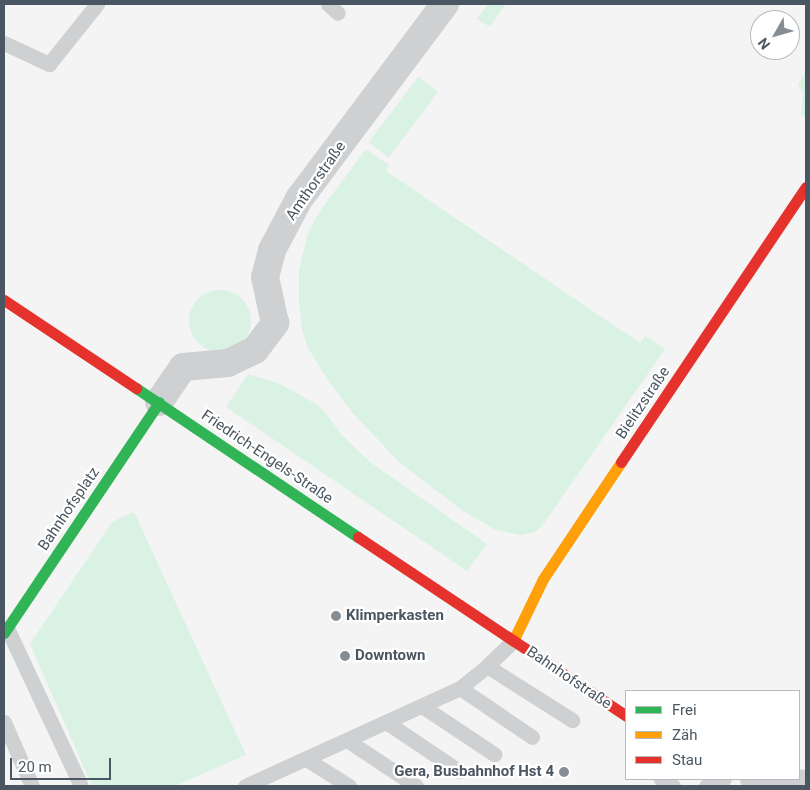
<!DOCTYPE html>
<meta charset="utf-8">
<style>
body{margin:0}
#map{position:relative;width:810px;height:790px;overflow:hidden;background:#f4f4f4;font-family:Roboto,sans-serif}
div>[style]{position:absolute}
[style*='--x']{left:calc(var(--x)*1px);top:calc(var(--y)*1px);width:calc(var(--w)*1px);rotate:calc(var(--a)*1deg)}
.green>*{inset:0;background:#d9f2e3;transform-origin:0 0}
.round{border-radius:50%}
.lane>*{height:15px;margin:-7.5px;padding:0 7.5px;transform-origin:7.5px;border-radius:7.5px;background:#ced0d2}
.street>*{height:28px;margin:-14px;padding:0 14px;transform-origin:14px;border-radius:14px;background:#ced0d2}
.fast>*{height:11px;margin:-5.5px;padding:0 5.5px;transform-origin:5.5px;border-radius:5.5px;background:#30b455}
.slow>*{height:11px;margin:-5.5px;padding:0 5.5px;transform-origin:5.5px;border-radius:5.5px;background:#ff9f0a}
.jam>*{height:11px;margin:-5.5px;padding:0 5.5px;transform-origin:5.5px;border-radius:5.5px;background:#e5322d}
.dots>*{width:14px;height:14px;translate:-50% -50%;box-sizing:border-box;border:2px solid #fff;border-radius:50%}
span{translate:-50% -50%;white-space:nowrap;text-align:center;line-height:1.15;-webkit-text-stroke:4.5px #fff;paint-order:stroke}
.street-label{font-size:15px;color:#4a5661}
.poi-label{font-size:15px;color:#4a5661;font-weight:700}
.left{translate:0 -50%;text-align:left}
.right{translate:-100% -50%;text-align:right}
.frame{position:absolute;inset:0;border:5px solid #4a5661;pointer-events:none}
.legend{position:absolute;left:625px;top:690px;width:175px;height:90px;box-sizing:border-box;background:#fff;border:1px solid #b7bbc0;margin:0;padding:6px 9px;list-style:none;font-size:15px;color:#4a5661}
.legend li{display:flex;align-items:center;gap:10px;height:25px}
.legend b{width:25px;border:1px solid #b7bbc0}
.north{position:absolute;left:750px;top:10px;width:50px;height:50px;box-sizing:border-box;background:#fff;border:1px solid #b7bbc0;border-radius:50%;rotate:232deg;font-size:14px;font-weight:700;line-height:20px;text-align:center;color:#4a5661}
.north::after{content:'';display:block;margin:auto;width:18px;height:22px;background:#868d94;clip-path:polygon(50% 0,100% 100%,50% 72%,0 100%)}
.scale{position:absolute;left:10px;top:758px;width:101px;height:22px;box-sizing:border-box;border:2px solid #4a5661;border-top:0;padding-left:6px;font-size:15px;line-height:18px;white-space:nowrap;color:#4a5661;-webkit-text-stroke:4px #fff;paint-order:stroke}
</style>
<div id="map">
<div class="green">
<div style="clip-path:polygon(488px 4px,506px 4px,490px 27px,477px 19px)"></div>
<div style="clip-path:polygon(806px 71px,806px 117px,801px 114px,803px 95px,798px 85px)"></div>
<div style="left:418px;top:77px;width:25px;height:82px;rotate:37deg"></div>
<div style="clip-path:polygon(366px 149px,389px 165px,386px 171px,640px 343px,645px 336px,665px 349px,542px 526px,535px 532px,521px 535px,496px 530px,463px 511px,400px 463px,350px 410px,324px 374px,307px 346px,302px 329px,299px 301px,299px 271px,308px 232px,320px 211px)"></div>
<div class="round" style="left:189px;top:290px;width:62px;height:62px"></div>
<div style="clip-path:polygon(248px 374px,280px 384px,316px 404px,325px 412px,342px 435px,370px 462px,487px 544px,467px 571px,226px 407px)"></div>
<div style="clip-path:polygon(134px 512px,246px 755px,175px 786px,92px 786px,30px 644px,112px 522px)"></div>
</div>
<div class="lane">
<div style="--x:328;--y:4;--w:13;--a:42"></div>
<div style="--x:4;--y:43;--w:50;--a:25"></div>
<div style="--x:49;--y:64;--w:77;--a:-51.3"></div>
<div style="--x:7;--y:628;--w:174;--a:64.9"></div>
<div style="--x:487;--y:666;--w:101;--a:32.4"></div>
<div style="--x:460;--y:688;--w:87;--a:34.2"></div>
<div style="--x:422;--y:706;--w:87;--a:33.7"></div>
<div style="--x:4;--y:722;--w:70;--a:66.4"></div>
<div style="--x:386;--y:722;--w:88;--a:33.9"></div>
<div style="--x:347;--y:740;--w:83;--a:33.7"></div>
<div style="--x:306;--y:759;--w:51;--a:32.1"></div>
<div style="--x:661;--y:779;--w:14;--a:30"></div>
<div style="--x:245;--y:786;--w:236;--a:-24.5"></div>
<div style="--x:460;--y:688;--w:35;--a:-39"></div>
<div style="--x:487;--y:666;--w:36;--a:-44"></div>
<div style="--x:706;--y:786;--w:19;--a:-21"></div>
</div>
<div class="street">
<div style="--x:159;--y:402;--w:42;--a:-55.6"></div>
<div style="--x:183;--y:367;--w:45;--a:-5.1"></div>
<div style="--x:228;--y:363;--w:30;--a:-26"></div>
<div style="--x:255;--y:350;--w:34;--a:-53"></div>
<div style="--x:275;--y:323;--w:47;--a:-102.3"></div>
<div style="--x:265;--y:277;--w:28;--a:-75"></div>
<div style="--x:272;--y:250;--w:58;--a:-62.1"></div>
<div style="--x:299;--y:199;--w:244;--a:-53.2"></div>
<div style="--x:754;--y:779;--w:17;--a:10"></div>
<div style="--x:771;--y:782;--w:35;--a:3"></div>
</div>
<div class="fast">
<div style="--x:136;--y:388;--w:267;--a:33.9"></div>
<div style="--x:4;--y:633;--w:278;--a:-56.1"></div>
</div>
<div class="slow">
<div style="--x:513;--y:641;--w:69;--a:-64.2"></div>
<div style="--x:543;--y:579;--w:141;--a:-56.3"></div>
</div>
<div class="jam">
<div style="--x:4;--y:300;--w:159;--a:33.7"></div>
<div style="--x:621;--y:462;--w:331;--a:-56.1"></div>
<div style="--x:358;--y:537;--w:322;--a:33.7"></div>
</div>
<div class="dots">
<div style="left:336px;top:616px;background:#868d94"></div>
<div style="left:345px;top:656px;background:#868d94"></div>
<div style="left:564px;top:772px;background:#868d94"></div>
</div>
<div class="street-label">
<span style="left:316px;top:181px;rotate:-55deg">Amthorstraße</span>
<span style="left:643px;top:403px;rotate:-56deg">Bielitzstraße</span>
<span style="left:267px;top:457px;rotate:34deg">Friedrich-Engels-Straße</span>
<span style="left:69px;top:509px;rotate:-56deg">Bahnhofsplatz</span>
<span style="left:569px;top:678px;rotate:34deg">Bahnhofstraße</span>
</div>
<div class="poi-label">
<span class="left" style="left:346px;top:616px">Klimperkasten</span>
<span class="left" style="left:355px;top:656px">Downtown</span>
<span class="right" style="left:554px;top:772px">Gera, Busbahnhof Hst 4</span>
</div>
<div class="frame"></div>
<ul class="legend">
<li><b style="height:6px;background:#30b455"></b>Frei</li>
<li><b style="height:6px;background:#ff9f0a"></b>Zäh</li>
<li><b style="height:6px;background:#e5322d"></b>Stau</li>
</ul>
<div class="north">N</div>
<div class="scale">20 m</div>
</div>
